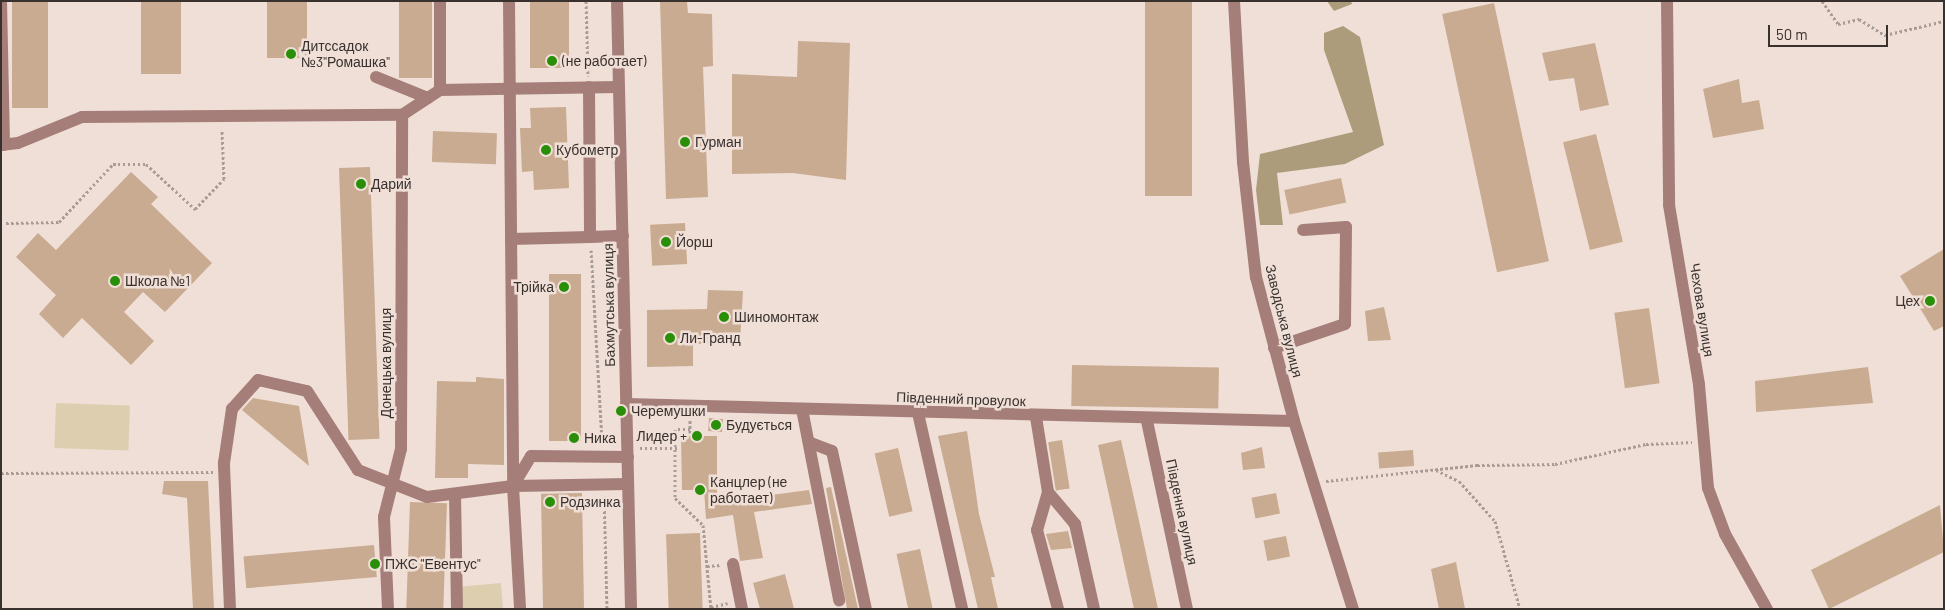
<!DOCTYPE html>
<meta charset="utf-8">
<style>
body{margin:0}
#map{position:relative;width:1945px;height:610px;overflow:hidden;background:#f0dfd7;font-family:Barlow,sans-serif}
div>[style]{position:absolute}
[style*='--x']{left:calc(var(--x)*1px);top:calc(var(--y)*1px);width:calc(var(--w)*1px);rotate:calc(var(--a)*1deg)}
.green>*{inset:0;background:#ddceb0;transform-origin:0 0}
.forest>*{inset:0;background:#ad9c7b}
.building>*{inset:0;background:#c8ab90;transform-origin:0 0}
.path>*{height:3px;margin-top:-1.5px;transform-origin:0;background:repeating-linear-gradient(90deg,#a99c96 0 2.5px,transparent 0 5px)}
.minor>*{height:12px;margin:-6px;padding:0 6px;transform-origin:6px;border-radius:6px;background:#a57e79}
.dots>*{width:14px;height:14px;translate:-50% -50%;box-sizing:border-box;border:2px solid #f0dfd7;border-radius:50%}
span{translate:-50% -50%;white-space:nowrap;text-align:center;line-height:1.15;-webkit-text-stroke:5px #f0dfd7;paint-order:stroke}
.poi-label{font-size:14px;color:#38312e}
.left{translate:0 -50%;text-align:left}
.right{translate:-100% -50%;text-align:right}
.street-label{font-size:14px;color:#38312e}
.frame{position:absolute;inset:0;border:2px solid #38312e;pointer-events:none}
.scale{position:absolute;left:1768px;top:25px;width:120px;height:22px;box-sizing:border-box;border:2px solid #38312e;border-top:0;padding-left:6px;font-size:15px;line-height:18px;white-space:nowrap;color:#38312e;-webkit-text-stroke:4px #f0dfd7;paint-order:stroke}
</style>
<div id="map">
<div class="green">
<div style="left:56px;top:403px;width:74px;height:45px;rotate:2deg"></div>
<div style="clip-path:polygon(501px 583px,503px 609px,458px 609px,457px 587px)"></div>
</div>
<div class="forest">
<div style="clip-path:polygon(1327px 1px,1351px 1px,1352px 4px,1334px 11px)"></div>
<div style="clip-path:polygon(1343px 26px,1360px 37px,1384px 145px,1345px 164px,1277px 173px,1283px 225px,1260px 225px,1256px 190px,1260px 154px,1353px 132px,1324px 50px,1324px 33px)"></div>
</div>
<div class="building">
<div style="left:12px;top:1px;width:36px;height:107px"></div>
<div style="left:141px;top:1px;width:40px;height:73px"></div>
<div style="left:267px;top:1px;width:40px;height:57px"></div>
<div style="left:399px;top:1px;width:33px;height:77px"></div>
<div style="left:530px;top:1px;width:39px;height:67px"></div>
<div style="clip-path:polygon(660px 1px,687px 1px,688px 13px,712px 14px,713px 66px,703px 67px,708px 197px,666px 199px)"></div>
<div style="left:1145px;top:1px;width:47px;height:195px"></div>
<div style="left:1494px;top:3px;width:264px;height:53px;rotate:78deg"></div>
<div style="clip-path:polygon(798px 41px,850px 43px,846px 180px,793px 173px,732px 174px,732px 74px,797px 77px)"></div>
<div style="clip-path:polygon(1595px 43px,1609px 105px,1580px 111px,1574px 78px,1549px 81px,1542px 53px)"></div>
<div style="clip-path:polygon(1739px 79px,1742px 103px,1759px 100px,1764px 129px,1713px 138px,1703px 89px)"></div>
<div style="clip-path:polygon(566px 107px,569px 188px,534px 190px,533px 171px,522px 172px,520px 128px,531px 128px,530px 108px)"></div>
<div style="left:433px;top:131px;width:64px;height:31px;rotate:2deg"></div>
<div style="left:1596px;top:134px;width:111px;height:34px;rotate:76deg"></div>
<div style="left:370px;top:167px;width:272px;height:31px;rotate:88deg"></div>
<div style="clip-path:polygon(131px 172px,158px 197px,151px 204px,212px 263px,165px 312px,143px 292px,124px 312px,154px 341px,131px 365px,82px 318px,63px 338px,39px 314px,56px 295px,16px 257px,38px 233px,56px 250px)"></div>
<div style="left:1341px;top:178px;width:25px;height:58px;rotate:78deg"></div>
<div style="left:685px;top:223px;width:41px;height:35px;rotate:87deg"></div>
<div style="clip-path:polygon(1944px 249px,1944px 326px,1934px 331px,1900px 276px)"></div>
<div style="left:581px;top:274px;width:167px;height:32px;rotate:90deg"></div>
<div style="clip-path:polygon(708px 290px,743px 291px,740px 343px,693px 344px,693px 366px,647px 367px,647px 310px,707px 309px)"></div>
<div style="clip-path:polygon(1384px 307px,1391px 340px,1368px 341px,1365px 311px)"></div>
<div style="left:1649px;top:308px;width:76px;height:35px;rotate:82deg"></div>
<div style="left:1072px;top:365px;width:147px;height:41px;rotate:1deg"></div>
<div style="clip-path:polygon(1868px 367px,1873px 403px,1756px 412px,1755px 381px)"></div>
<div style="clip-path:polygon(476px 377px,504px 379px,504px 465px,468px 464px,468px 478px,435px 478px,437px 381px,476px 382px)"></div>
<div style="clip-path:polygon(253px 398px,299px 406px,309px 466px,242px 410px)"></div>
<div style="left:709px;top:418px;width:14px;height:13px;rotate:4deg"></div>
<div style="clip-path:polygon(967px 431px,979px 514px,995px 577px,991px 577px,998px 609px,978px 609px,938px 436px)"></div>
<div style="clip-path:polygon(681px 436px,717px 436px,717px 502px,809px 490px,812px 504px,754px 512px,763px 558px,740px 561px,733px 515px,706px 519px,704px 490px,682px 490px)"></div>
<div style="left:1062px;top:440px;width:49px;height:14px;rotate:81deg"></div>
<div style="clip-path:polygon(1121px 440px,1138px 516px,1158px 609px,1134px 609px,1112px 509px,1098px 445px)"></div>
<div style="clip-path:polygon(1262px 447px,1265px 468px,1243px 470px,1241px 453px)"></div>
<div style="left:898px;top:448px;width:65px;height:24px;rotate:77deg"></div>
<div style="left:1413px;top:450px;width:16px;height:35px;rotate:86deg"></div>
<div style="clip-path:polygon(164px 481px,208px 481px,214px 609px,193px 609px,187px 498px,162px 494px)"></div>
<div style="clip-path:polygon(831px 487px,858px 609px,847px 609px,826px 488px)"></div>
<div style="left:582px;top:493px;width:116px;height:41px;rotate:89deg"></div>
<div style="left:1276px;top:493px;width:21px;height:25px;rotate:79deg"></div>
<div style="left:410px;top:502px;width:37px;height:107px;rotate:2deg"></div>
<div style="clip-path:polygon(1940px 505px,1944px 552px,1829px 609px,1811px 570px)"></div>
<div style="clip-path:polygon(1068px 531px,1072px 548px,1051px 550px,1046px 534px)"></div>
<div style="left:700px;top:533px;width:76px;height:34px;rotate:88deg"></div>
<div style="left:1286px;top:536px;width:21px;height:23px;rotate:79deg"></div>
<div style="left:374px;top:545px;width:32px;height:131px;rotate:85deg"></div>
<div style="left:920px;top:549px;width:61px;height:24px;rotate:78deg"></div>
<div style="clip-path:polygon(1456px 562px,1465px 609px,1439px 609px,1431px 569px)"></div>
<div style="clip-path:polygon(785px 574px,794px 609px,760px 609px,753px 583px)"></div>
</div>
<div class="path">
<div style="--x:586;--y:1;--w:75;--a:88.5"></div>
<div style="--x:1822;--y:1;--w:28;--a:55"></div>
<div style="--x:1838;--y:24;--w:22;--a:-13"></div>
<div style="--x:1859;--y:19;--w:31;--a:32"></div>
<div style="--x:1885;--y:35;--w:61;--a:-13.3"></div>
<div style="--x:6;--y:223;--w:53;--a:-1.1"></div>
<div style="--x:59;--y:222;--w:79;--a:-47"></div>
<div style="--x:113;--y:164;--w:33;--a:0"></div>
<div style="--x:146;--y:164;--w:67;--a:42.6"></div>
<div style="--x:195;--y:209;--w:42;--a:-46"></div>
<div style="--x:224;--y:179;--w:49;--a:-92.3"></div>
<div style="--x:591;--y:250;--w:193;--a:86.7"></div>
<div style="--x:690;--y:429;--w:15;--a:180"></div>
<div style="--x:675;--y:429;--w:69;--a:90"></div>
<div style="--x:675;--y:498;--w:39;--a:44"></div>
<div style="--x:703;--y:525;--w:84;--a:84.6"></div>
<div style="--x:690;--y:433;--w:14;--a:-90"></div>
<div style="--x:602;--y:439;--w:12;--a:0"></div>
<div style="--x:640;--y:448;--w:39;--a:0"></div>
<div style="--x:1436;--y:470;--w:25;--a:26"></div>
<div style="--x:1459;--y:481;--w:54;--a:48"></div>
<div style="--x:1495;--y:521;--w:91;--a:74.1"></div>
<div style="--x:1;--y:473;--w:212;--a:-0.3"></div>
<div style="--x:1326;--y:481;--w:152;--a:-6"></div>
<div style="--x:1477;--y:465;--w:78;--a:-0.7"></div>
<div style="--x:1555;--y:464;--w:93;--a:-12.4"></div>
<div style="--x:1646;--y:444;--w:46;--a:-2.5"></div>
<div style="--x:604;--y:496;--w:113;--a:88.5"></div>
<div style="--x:707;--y:566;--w:13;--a:-4"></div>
<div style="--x:711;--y:607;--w:17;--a:-13"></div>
</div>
<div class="minor">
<div style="--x:1;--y:1;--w:144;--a:88.8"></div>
<div style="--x:509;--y:1;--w:485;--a:89.5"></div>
<div style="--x:513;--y:486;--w:123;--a:86.7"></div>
<div style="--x:617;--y:1;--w:608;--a:88.68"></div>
<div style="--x:1234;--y:1;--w:161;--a:86.8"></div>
<div style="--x:1243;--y:162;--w:116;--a:83.6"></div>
<div style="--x:1256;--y:277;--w:149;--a:75.2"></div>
<div style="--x:1294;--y:421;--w:197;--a:72.6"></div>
<div style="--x:1667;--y:1;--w:204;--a:89.4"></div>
<div style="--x:1669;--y:205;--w:182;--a:80.5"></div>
<div style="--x:1699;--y:385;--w:103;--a:85"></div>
<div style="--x:1708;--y:488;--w:49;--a:69.7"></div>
<div style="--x:1725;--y:534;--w:86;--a:60.8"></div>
<div style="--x:376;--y:77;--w:56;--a:22"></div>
<div style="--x:589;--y:87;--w:150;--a:89.6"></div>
<div style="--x:590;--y:237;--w:33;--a:-2"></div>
<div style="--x:440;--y:90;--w:89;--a:-90"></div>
<div style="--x:1;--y:145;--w:17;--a:-7"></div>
<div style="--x:18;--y:143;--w:69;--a:-22.1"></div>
<div style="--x:82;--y:117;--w:320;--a:-0.4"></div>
<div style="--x:402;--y:115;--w:45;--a:-33.3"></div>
<div style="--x:440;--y:90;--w:179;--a:-1"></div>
<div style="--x:511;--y:239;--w:79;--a:-1.5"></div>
<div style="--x:1274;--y:348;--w:75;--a:-18.7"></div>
<div style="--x:1345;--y:324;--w:97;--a:-89.4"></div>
<div style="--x:1346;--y:227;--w:43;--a:176"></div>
<div style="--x:626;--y:404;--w:668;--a:1.46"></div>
<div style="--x:802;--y:409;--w:195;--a:79"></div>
<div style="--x:918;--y:413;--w:201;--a:77.3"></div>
<div style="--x:1036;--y:417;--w:76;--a:80.9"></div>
<div style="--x:1048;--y:492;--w:40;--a:106"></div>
<div style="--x:1037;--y:530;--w:82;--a:75.1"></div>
<div style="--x:1147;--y:421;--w:192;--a:78"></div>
<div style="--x:811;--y:443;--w:22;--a:21"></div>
<div style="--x:832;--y:451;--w:162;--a:77.9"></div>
<div style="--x:513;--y:486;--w:115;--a:-1"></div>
<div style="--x:1048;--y:492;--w:42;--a:49.8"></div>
<div style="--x:1075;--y:524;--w:87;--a:77.4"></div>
<div style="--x:455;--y:494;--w:115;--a:89"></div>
<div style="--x:733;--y:564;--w:46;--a:78.7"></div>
<div style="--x:230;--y:609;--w:146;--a:-92.4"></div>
<div style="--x:224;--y:463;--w:55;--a:-81.6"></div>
<div style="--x:232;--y:409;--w:39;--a:-48"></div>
<div style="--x:258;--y:380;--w:50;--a:12.7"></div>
<div style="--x:307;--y:391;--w:94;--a:57.2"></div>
<div style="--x:358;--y:470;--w:74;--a:21.4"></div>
<div style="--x:427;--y:497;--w:87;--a:-7.3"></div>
<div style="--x:513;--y:486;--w:35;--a:-59"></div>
<div style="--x:531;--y:456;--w:97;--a:0.6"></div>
<div style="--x:388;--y:609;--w:92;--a:-92.5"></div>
<div style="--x:384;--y:517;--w:70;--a:-76"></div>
<div style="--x:401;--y:449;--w:334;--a:-89.8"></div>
</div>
<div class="dots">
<div style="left:291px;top:54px;background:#298e08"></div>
<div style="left:552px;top:61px;background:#298e08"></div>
<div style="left:685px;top:142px;background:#298e08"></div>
<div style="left:546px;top:150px;background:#298e08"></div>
<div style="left:361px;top:184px;background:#298e08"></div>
<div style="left:666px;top:242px;background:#298e08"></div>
<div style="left:115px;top:281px;background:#298e08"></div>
<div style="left:564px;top:287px;background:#298e08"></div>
<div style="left:1930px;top:301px;background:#298e08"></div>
<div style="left:724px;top:317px;background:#298e08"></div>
<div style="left:670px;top:338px;background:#298e08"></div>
<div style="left:621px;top:411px;background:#298e08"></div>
<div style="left:716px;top:425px;background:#298e08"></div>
<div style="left:697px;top:436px;background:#298e08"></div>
<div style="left:574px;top:438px;background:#298e08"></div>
<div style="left:700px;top:490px;background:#298e08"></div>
<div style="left:550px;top:502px;background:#298e08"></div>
<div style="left:375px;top:564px;background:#298e08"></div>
</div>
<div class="poi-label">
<span class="left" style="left:301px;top:54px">Дитссадок<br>№3"Ромашка"</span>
<span class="left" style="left:562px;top:61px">(не работает)</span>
<span class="left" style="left:695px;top:142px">Гурман</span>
<span class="left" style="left:556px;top:150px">Кубометр</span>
<span class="left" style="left:371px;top:184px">Дарий</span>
<span class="left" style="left:676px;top:242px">Йорш</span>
<span class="left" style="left:125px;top:281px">Школа №1</span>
<span class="right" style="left:554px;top:287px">Трійка</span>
<span class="right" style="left:1920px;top:301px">Цех</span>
<span class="left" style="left:734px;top:317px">Шиномонтаж</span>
<span class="left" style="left:680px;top:338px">Ли-Гранд</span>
<span class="left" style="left:631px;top:411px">Черемушки</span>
<span class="left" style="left:726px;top:425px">Будується</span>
<span class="right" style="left:687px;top:436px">Лидер +</span>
<span class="left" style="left:584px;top:438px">Ника</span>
<span class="left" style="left:710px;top:490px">Канцлер (не<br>работает)</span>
<span class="left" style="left:560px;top:502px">Родзинка</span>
<span class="left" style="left:385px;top:564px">ПЖС "Евентус"</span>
</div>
<div class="street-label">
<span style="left:609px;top:305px;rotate:-91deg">Бахмутська вулиця</span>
<span style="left:1702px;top:310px;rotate:81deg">Чехова вулиця</span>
<span style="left:1284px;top:321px;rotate:76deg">Заводська вулиця</span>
<span style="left:386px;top:363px;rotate:-90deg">Донецька вулиця</span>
<span style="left:961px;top:399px;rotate:2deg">Південний провулок</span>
<span style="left:1182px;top:512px;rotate:78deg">Південна вулиця</span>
</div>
<div class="frame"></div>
<div class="scale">50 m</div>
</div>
